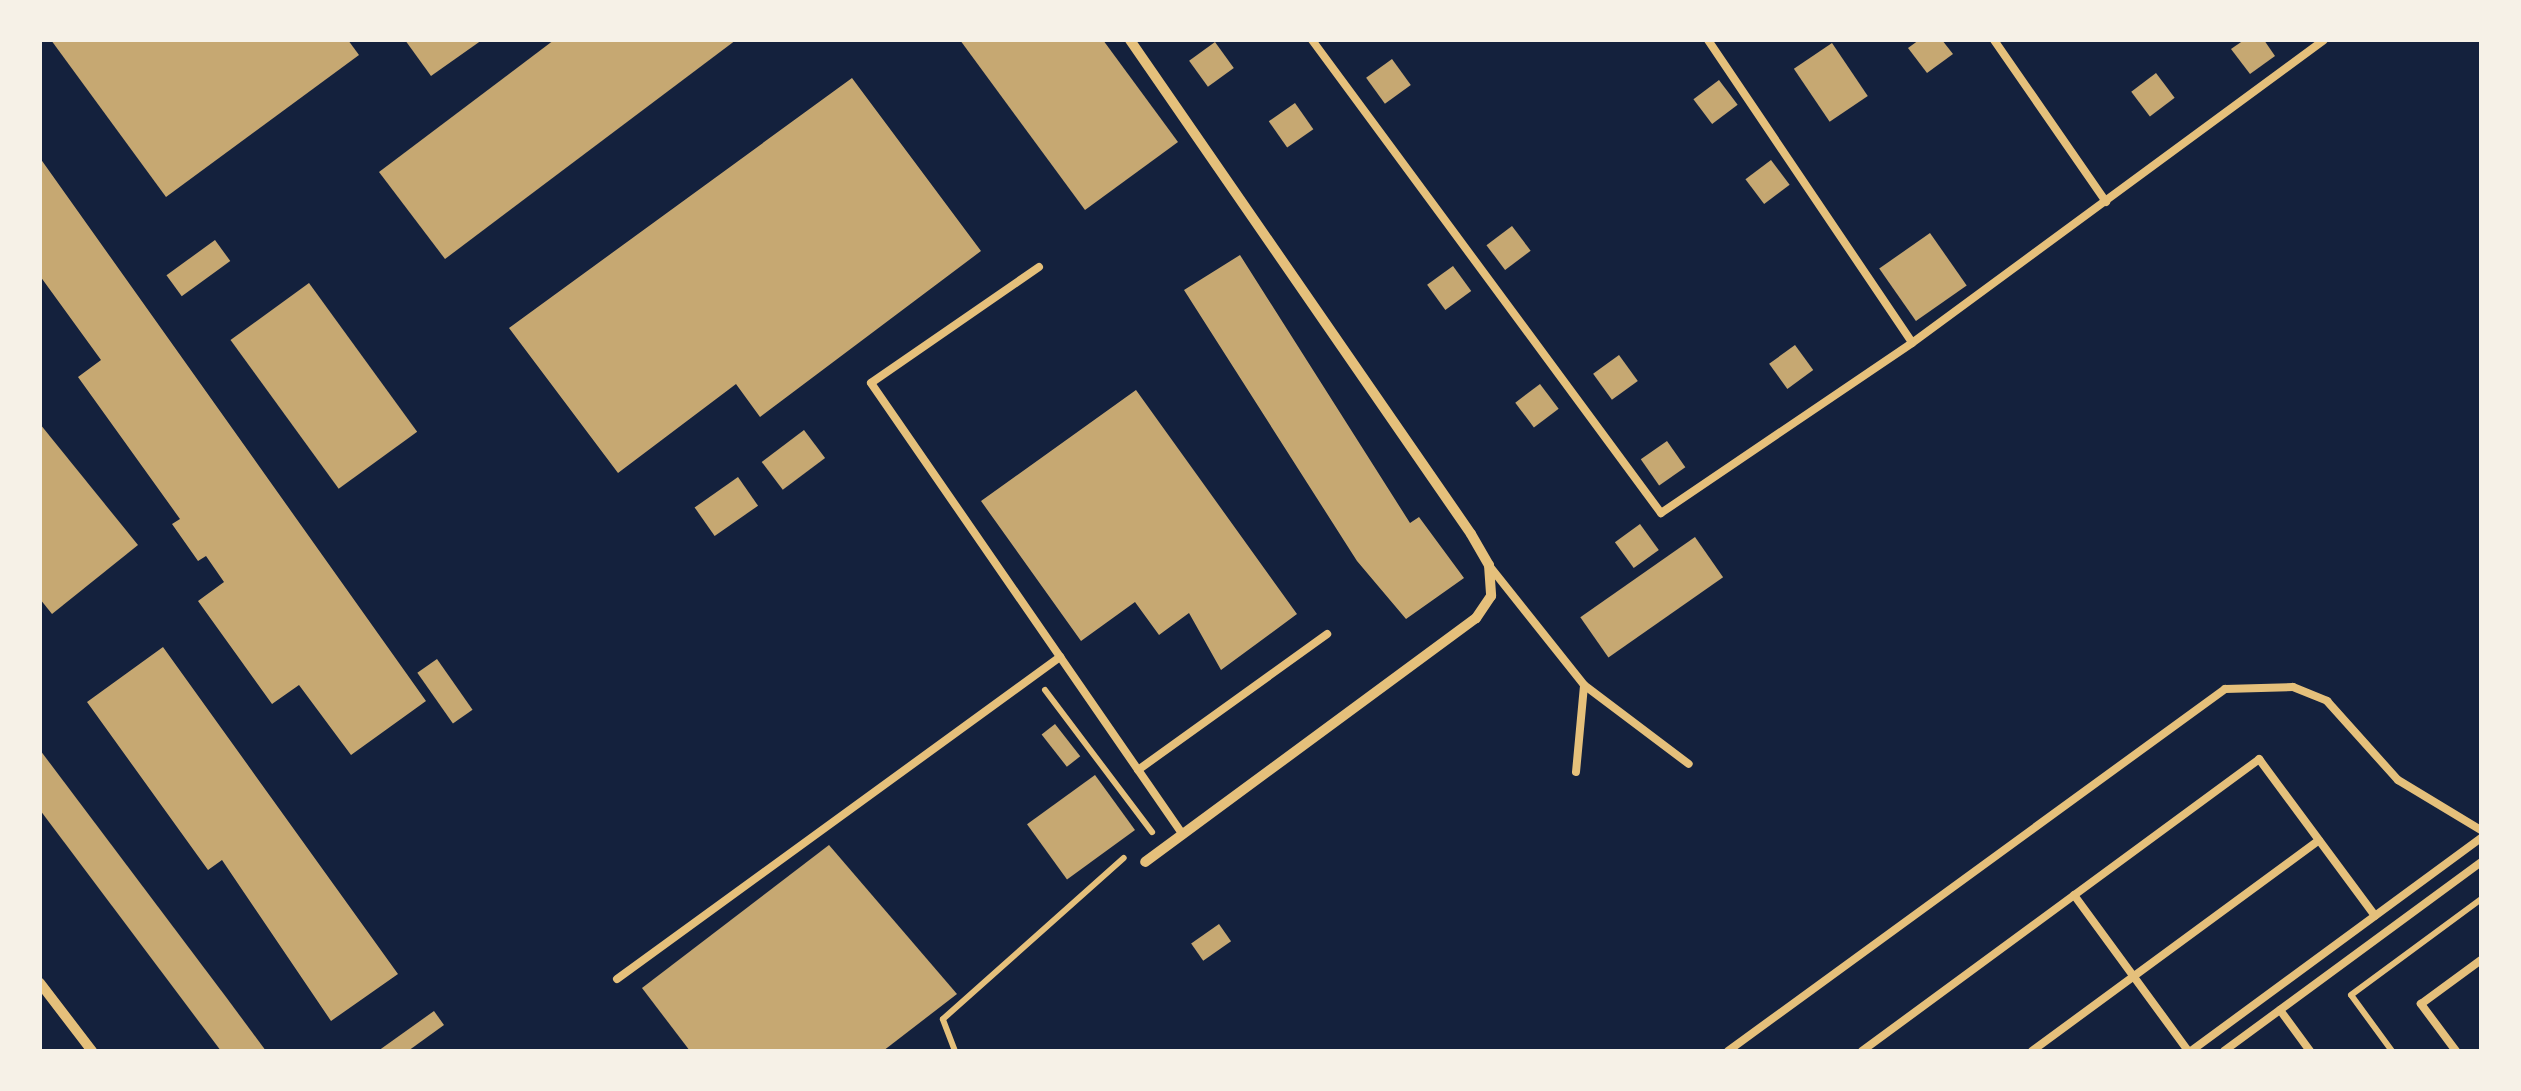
<!DOCTYPE html>
<style>
body{margin:0}
#map{position:relative;width:2521px;height:1091px;overflow:hidden;background:#14213d;font-family:"Fira Sans Condensed",sans-serif}
div>[style]{position:absolute}
[style*='--x']{left:calc(var(--x)*1px);top:calc(var(--y)*1px);width:calc(var(--w)*1px);rotate:calc(var(--a)*1deg)}
.building>*{inset:0;background:#c6a872;transform-origin:0 0}
.path>*{height:6px;margin:-3px;padding:0 3px;transform-origin:3px;border-radius:3px;background:#e5c07b}
.service>*{height:8px;margin:-4px;padding:0 4px;transform-origin:4px;border-radius:4px;background:#e5c07b}
.minor>*{height:10px;margin:-5px;padding:0 5px;transform-origin:5px;border-radius:5px;background:#e5c07b}
span{translate:-50% -50%;white-space:nowrap;text-align:center;line-height:1.15;-webkit-text-stroke:9px #f6f1e7;paint-order:stroke}
.frame{position:absolute;inset:0;border:42px solid #f6f1e7;pointer-events:none}
</style>
<div id="map">
<div class="building">
<div style="clip-path:polygon(51px 40px,348px 40px,359px 55px,166px 197px)"></div>
<div style="clip-path:polygon(405px 40px,482px 40px,431px 76px)"></div>
<div style="clip-path:polygon(554px 40px,736px 40px,445px 259px,379px 172px)"></div>
<div style="clip-path:polygon(960px 40px,1103px 40px,1178px 142px,1085px 210px)"></div>
<div style="clip-path:polygon(1919px 40px,1942px 40px,1953px 54px,1927px 73px,1908px 48px)"></div>
<div style="clip-path:polygon(2244px 40px,2264px 40px,2275px 56px,2250px 74px,2231px 49px)"></div>
<div style="left:1215px;top:42px;width:32px;height:32px;rotate:54deg"></div>
<div style="left:1832px;top:43px;width:64px;height:46px;rotate:56deg"></div>
<div style="left:1392px;top:59px;width:32px;height:32px;rotate:54deg"></div>
<div style="left:2156px;top:73px;width:31px;height:31px;rotate:53deg"></div>
<div style="clip-path:polygon(852px 78px,981px 251px,760px 417px,736px 384px,618px 473px,509px 328px)"></div>
<div style="left:1719px;top:80px;width:31px;height:32px;rotate:53deg"></div>
<div style="left:1295px;top:103px;width:32px;height:32px;rotate:55deg"></div>
<div style="clip-path:polygon(40px 158px,426px 701px,351px 755px,299px 685px,272px 704px,198px 601px,224px 582px,206px 556px,198px 561px,172px 524px,180px 519px,78px 377px,101px 360px,40px 276px)"></div>
<div style="left:1771px;top:160px;width:31px;height:32px;rotate:53deg"></div>
<div style="left:1512px;top:226px;width:31px;height:32px;rotate:53deg"></div>
<div style="left:1930px;top:233px;width:64px;height:62px;rotate:55deg"></div>
<div style="left:215px;top:240px;width:26px;height:60px;rotate:54deg"></div>
<div style="clip-path:polygon(1240px 255px,1410px 523px,1419px 517px,1464px 578px,1406px 619px,1357px 561px,1184px 290px)"></div>
<div style="left:1453px;top:266px;width:31px;height:32px;rotate:54deg"></div>
<div style="left:309px;top:283px;width:184px;height:97px;rotate:54deg"></div>
<div style="left:1795px;top:345px;width:31px;height:32px;rotate:54deg"></div>
<div style="left:1619px;top:355px;width:32px;height:32px;rotate:54deg"></div>
<div style="left:1540px;top:384px;width:31px;height:31px;rotate:53deg"></div>
<div style="clip-path:polygon(1136px 390px,1297px 614px,1221px 670px,1189px 613px,1159px 635px,1135px 602px,1081px 641px,981px 501px)"></div>
<div style="clip-path:polygon(40px 424px,138px 545px,52px 614px,40px 599px)"></div>
<div style="left:804px;top:430px;width:35px;height:53px;rotate:53deg"></div>
<div style="left:1667px;top:441px;width:32px;height:32px;rotate:55deg"></div>
<div style="left:738px;top:477px;width:35px;height:53px;rotate:55deg"></div>
<div style="left:1640px;top:524px;width:32px;height:31px;rotate:54deg"></div>
<div style="left:1695px;top:537px;width:49px;height:140px;rotate:55deg"></div>
<div style="clip-path:polygon(163px 647px,398px 974px,331px 1021px,222px 860px,208px 870px,87px 702px)"></div>
<div style="left:437px;top:659px;width:62px;height:24px;rotate:55deg"></div>
<div style="left:1055px;top:724px;width:41px;height:17px;rotate:52deg"></div>
<div style="clip-path:polygon(40px 750px,226px 997px,266px 1051px,221px 1051px,40px 810px)"></div>
<div style="left:1095px;top:775px;width:68px;height:84px;rotate:54deg"></div>
<div style="clip-path:polygon(829px 845px,957px 994px,883px 1051px,690px 1051px,642px 988px)"></div>
<div style="left:1219px;top:924px;width:21px;height:34px;rotate:55deg"></div>
<div style="clip-path:polygon(434px 1011px,444px 1025px,408px 1051px,378px 1051px)"></div>
</div>
<div class="path">
<div style="--x:1045;--y:690;--w:178;--a:53"></div>
<div style="--x:955;--y:1051;--w:34;--a:-111"></div>
<div style="--x:943;--y:1019;--w:242;--a:-41.7"></div>
<div style="--x:2392;--y:1051;--w:69;--a:-126.2"></div>
<div style="--x:2351;--y:995;--w:162;--a:-36.4"></div>
</div>
<div class="service">
<div style="--x:1312;--y:40;--w:588;--a:53.58"></div>
<div style="--x:1661;--y:513;--w:303;--a:-34.1"></div>
<div style="--x:1912;--y:343;--w:511;--a:-36.33"></div>
<div style="--x:1708;--y:40;--w:365;--a:56"></div>
<div style="--x:1994;--y:40;--w:197;--a:55.3"></div>
<div style="--x:1039;--y:267;--w:204;--a:145.4"></div>
<div style="--x:871;--y:383;--w:549;--a:55.38"></div>
<div style="--x:1491;--y:568;--w:149;--a:51.5"></div>
<div style="--x:1584;--y:685;--w:131;--a:37"></div>
<div style="--x:1138;--y:770;--w:233;--a:-35.7"></div>
<div style="--x:1576;--y:772;--w:87;--a:-84.7"></div>
<div style="--x:2074;--y:895;--w:193;--a:53.8"></div>
<div style="--x:617;--y:979;--w:548;--a:-36.01"></div>
<div style="--x:2280;--y:1010;--w:51;--a:53.8"></div>
<div style="--x:1728;--y:1051;--w:615;--a:-36.07"></div>
<div style="--x:2225;--y:689;--w:68;--a:-1.7"></div>
<div style="--x:2293;--y:687;--w:37;--a:22"></div>
<div style="--x:2327;--y:701;--w:106;--a:48.1"></div>
<div style="--x:2398;--y:780;--w:97;--a:31.1"></div>
<div style="--x:1862;--y:1051;--w:493;--a:-36.3"></div>
<div style="--x:2259;--y:759;--w:195;--a:53.5"></div>
<div style="--x:2032;--y:1051;--w:356;--a:-36.3"></div>
<div style="--x:2191;--y:1051;--w:360;--a:-36.3"></div>
<div style="--x:2224;--y:1051;--w:319;--a:-36.3"></div>
<div style="--x:2456;--y:1051;--w:59;--a:-126.7"></div>
<div style="--x:2421;--y:1004;--w:74;--a:-36.3"></div>
</div>
<div class="minor">
<div style="--x:1130;--y:40;--w:600;--a:55.38"></div>
<div style="--x:1471;--y:534;--w:36;--a:60"></div>
<div style="--x:1489;--y:565;--w:31;--a:86"></div>
<div style="--x:1491;--y:596;--w:27;--a:124"></div>
<div style="--x:1476;--y:618;--w:411;--a:143.6"></div>
<div style="--x:40;--y:983;--w:86;--a:52.6"></div>
</div>
<div class="frame"></div>
</div>
